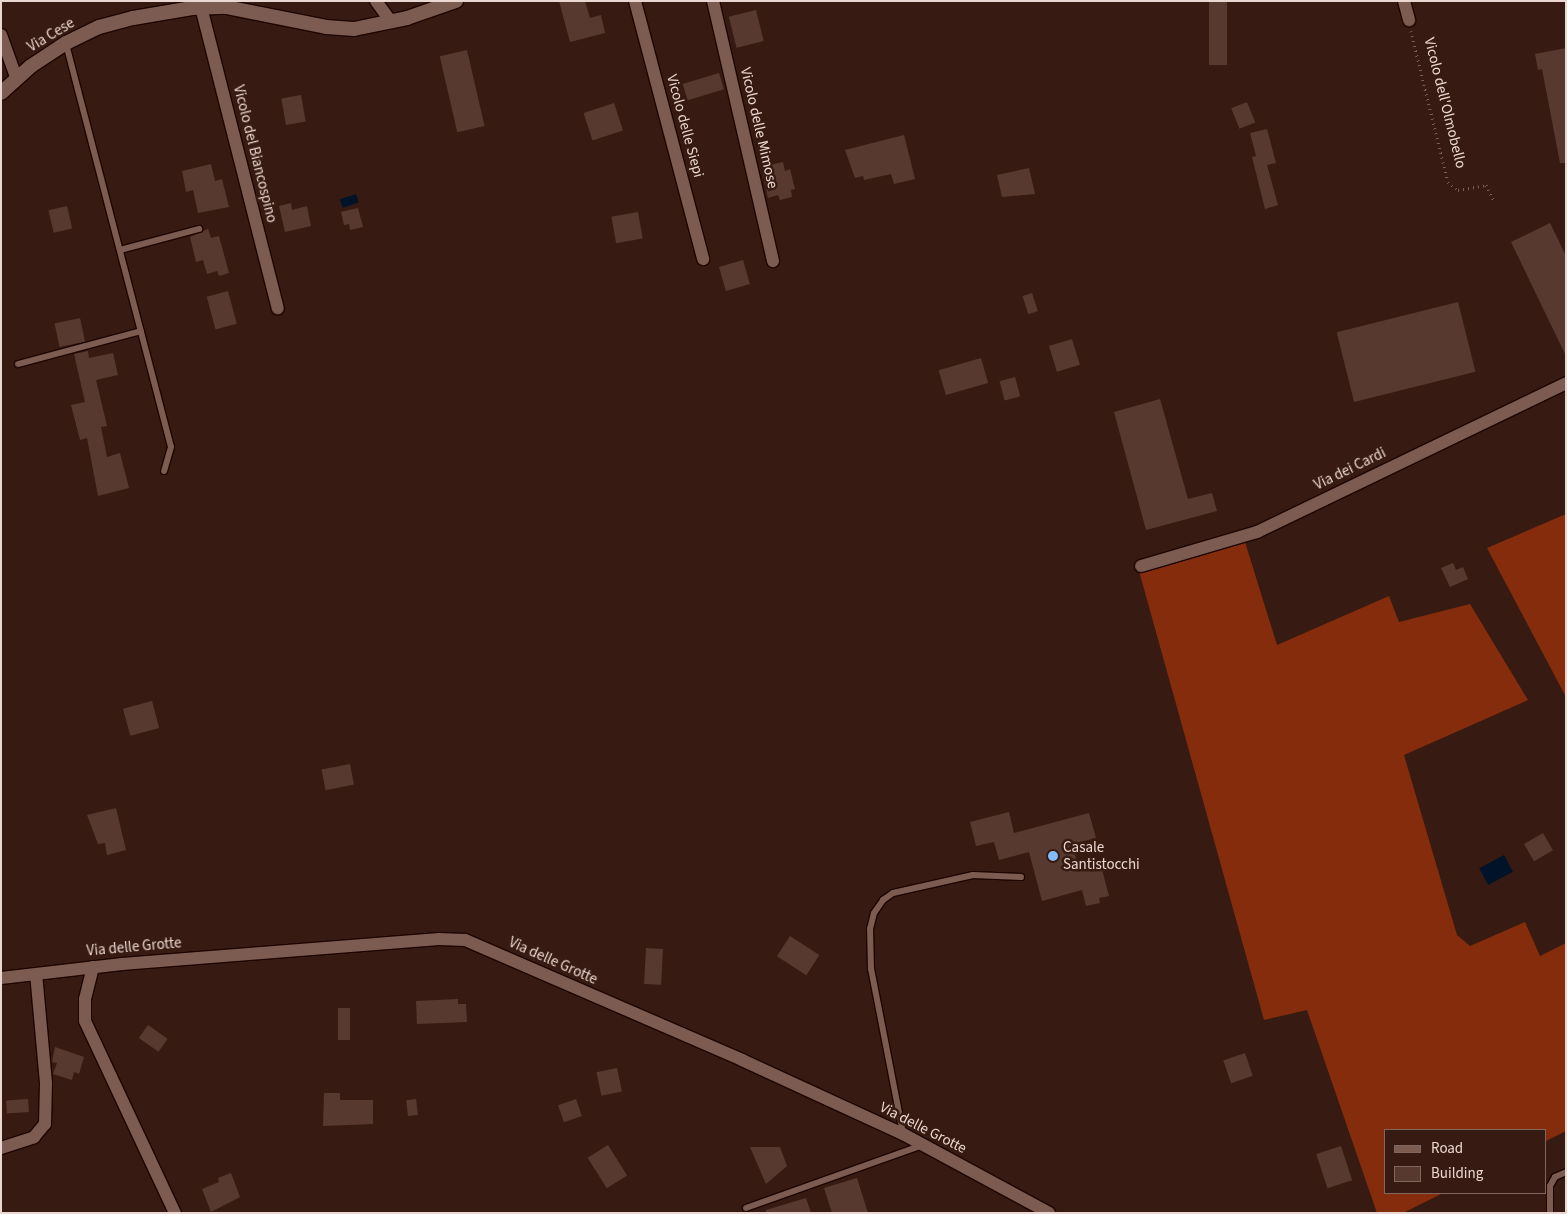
<!DOCTYPE html>
<style>
body{margin:0}
#map{position:relative;width:1567px;height:1214px;overflow:hidden;background:#371b12;font-family:"Source Sans 3",sans-serif}
div>[style]{position:absolute}
[style*='--x']{left:calc(var(--x)*1px);top:calc(var(--y)*1px);width:calc(var(--w)*1px);rotate:calc(var(--a)*1deg)}
.forest>*{inset:0;background:#842c0c}
.water>*{inset:0;background:#011328;transform-origin:0 0}
.building>*{inset:0;background:#57392f;transform-origin:0 0}
.path>*{height:2.5px;margin-top:-1.25px;transform-origin:0;background:repeating-linear-gradient(90deg,#785f57 0 1px,transparent 0 5px)}
.roads{filter:drop-shadow(1px 0 #1d0501) drop-shadow(-1px 0 #1d0501) drop-shadow(0 1px #1d0501) drop-shadow(0 -1px #1d0501)}
.service>*{height:6px;margin:-3px;padding:0 3px;transform-origin:3px;border-radius:3px;background:#7c5b50}
.minor>*{height:12px;margin:-6px;padding:0 6px;transform-origin:6px;border-radius:6px;background:#7c5b50}
.tertiary>*{height:14px;margin:-7px;padding:0 7px;transform-origin:7px;border-radius:7px;background:#7c5b50}
.dots>*{width:14px;height:14px;translate:-50% -50%;box-sizing:border-box;border:2px solid #371b12;border-radius:50%}
span{translate:-50% -50%;white-space:nowrap;text-align:center;line-height:1.15;-webkit-text-stroke:5px #371b12;paint-order:stroke}
.street-label{font-size:15px;color:#ebd7d1}
.poi-label{font-size:15px;color:#ebd7d1}
.left{translate:0 -50%;text-align:left}
.frame{position:absolute;inset:0;border:2px solid #ebd7d1;pointer-events:none}
.legend{position:absolute;left:1384px;top:1129px;width:162px;height:65px;box-sizing:border-box;background:#371b12;border:1px solid #7f665e;margin:0;padding:6px 9px;list-style:none;font-size:15px;color:#ebd7d1}
.legend li{display:flex;align-items:center;gap:10px;height:25px}
.legend b{width:25px;border:1px solid #7f665e}
</style>
<div id="map">
<div class="forest">
<div style="clip-path:polygon(1566px 514px,1566px 697px,1487px 548px)"></div>
<div style="clip-path:polygon(1245px 542px,1277px 645px,1389px 596px,1399px 622px,1470px 604px,1528px 700px,1404px 755px,1457px 935px,1470px 946px,1525px 922px,1540px 956px,1566px 943px,1566px 1131px,1546px 1141px,1546px 1130px,1386px 1130px,1386px 1193px,1443px 1193px,1403px 1213px,1377px 1213px,1307px 1010px,1264px 1020px,1139px 571px)"></div>
</div>
<div class="water">
<div style="left:356px;top:194px;width:9px;height:17px;rotate:72deg"></div>
<div style="left:1504px;top:855px;width:19px;height:28px;rotate:62deg"></div>
</div>
<div class="building">
<div style="clip-path:polygon(559px 1px,585px 1px,590px 18px,601px 15px,605px 33px,570px 42px)"></div>
<div style="left:1209px;top:1px;width:18px;height:64px"></div>
<div style="left:756px;top:10px;width:32px;height:28px;rotate:76deg"></div>
<div style="clip-path:polygon(1566px 48px,1566px 163px,1560px 163px,1542px 69px,1538px 70px,1535px 54px)"></div>
<div style="left:467px;top:50px;width:78px;height:28px;rotate:77deg"></div>
<div style="left:719px;top:73px;width:17px;height:38px;rotate:73deg"></div>
<div style="left:301px;top:95px;width:27px;height:20px;rotate:80deg"></div>
<div style="left:1247px;top:102px;width:22px;height:17px;rotate:68deg"></div>
<div style="left:614px;top:103px;width:29px;height:32px;rotate:72deg"></div>
<div style="clip-path:polygon(1267px 129px,1276px 163px,1267px 165px,1278px 205px,1265px 209px,1252px 157px,1256px 156px,1250px 133px)"></div>
<div style="clip-path:polygon(904px 135px,915px 179px,894px 184px,891px 174px,864px 180px,863px 176px,855px 178px,845px 150px)"></div>
<div style="clip-path:polygon(783px 162px,785px 171px,790px 169px,795px 189px,791px 190px,792px 197px,780px 200px,778px 195px,768px 198px,763px 175px,772px 173px,770px 165px)"></div>
<div style="clip-path:polygon(211px 164px,215px 181px,222px 179px,229px 207px,198px 213px,193px 190px,186px 192px,182px 171px)"></div>
<div style="clip-path:polygon(1029px 168px,1035px 194px,1002px 197px,997px 175px)"></div>
<div style="clip-path:polygon(291px 203px,292px 210px,307px 206px,311px 226px,285px 232px,279px 206px)"></div>
<div style="left:67px;top:206px;width:23px;height:19px;rotate:77deg"></div>
<div style="clip-path:polygon(358px 208px,363px 227px,350px 230px,349px 224px,344px 225px,341px 212px)"></div>
<div style="left:638px;top:212px;width:27px;height:27px;rotate:80deg"></div>
<div style="clip-path:polygon(1550px 223px,1566px 256px,1566px 356px,1511px 242px)"></div>
<div style="clip-path:polygon(208px 229px,211px 238px,219px 236px,229px 273px,219px 276px,217px 271px,207px 274px,203px 260px,196px 262px,190px 237px)"></div>
<div style="left:743px;top:260px;width:25px;height:25px;rotate:74deg"></div>
<div style="left:228px;top:291px;width:34px;height:22px;rotate:75deg"></div>
<div style="left:1032px;top:293px;width:19px;height:10px;rotate:72deg"></div>
<div style="left:1458px;top:302px;width:72px;height:125px;rotate:76deg"></div>
<div style="left:80px;top:318px;width:24px;height:26px;rotate:78deg"></div>
<div style="left:1072px;top:339px;width:27px;height:24px;rotate:73deg"></div>
<div style="clip-path:polygon(88px 351px,89px 358px,113px 353px,118px 375px,96px 380px,107px 426px,101px 427px,107px 457px,120px 453px,129px 488px,98px 496px,87px 438px,80px 440px,71px 405px,85px 402px,74px 354px)"></div>
<div style="left:981px;top:358px;width:26px;height:44px;rotate:74deg"></div>
<div style="left:1015px;top:377px;width:20px;height:16px;rotate:75deg"></div>
<div style="clip-path:polygon(1160px 399px,1188px 499px,1212px 493px,1217px 511px,1146px 530px,1114px 412px)"></div>
<div style="clip-path:polygon(1453px 563px,1456px 570px,1463px 567px,1468px 579px,1450px 587px,1441px 568px)"></div>
<div style="left:152px;top:701px;width:28px;height:30px;rotate:75deg"></div>
<div style="left:350px;top:764px;width:21px;height:29px;rotate:79deg"></div>
<div style="clip-path:polygon(116px 808px,126px 850px,107px 855px,105px 843px,98px 844px,87px 815px)"></div>
<div style="clip-path:polygon(1009px 812px,1014px 833px,1089px 813px,1096px 838px,1072px 844px,1079px 868px,1100px 862px,1109px 896px,1099px 898px,1100px 903px,1086px 906px,1082px 890px,1042px 901px,1029px 852px,999px 860px,994px 842px,976px 846px,970px 822px)"></div>
<div style="left:1543px;top:833px;width:20px;height:22px;rotate:60deg"></div>
<div style="left:790px;top:936px;width:35px;height:24px;rotate:33deg"></div>
<div style="left:646px;top:948px;width:17px;height:36px;rotate:3deg"></div>
<div style="clip-path:polygon(458px 999px,458px 1004px,466px 1004px,467px 1022px,417px 1024px,416px 1001px)"></div>
<div style="left:338px;top:1008px;width:12px;height:32px"></div>
<div style="left:148px;top:1025px;width:24px;height:16px;rotate:35deg"></div>
<div style="clip-path:polygon(55px 1047px,84px 1057px,79px 1074px,74px 1072px,72px 1080px,53px 1074px,57px 1063px,52px 1062px)"></div>
<div style="left:1245px;top:1053px;width:24px;height:23px;rotate:71deg"></div>
<div style="left:617px;top:1068px;width:24px;height:21px;rotate:78deg"></div>
<div style="clip-path:polygon(324px 1093px,340px 1093px,340px 1100px,373px 1100px,373px 1124px,323px 1126px)"></div>
<div style="left:28px;top:1099px;width:13px;height:22px;rotate:86deg"></div>
<div style="left:416px;top:1099px;width:16px;height:10px;rotate:83deg"></div>
<div style="left:576px;top:1099px;width:18px;height:19px;rotate:71deg"></div>
<div style="left:608px;top:1145px;width:36px;height:24px;rotate:58deg"></div>
<div style="left:1341px;top:1146px;width:36px;height:26px;rotate:72deg"></div>
<div style="clip-path:polygon(750px 1147px,780px 1147px,787px 1166px,766px 1184px)"></div>
<div style="clip-path:polygon(231px 1173px,240px 1197px,211px 1212px,202px 1189px,219px 1182px,218px 1178px)"></div>
<div style="clip-path:polygon(857px 1178px,868px 1213px,832px 1213px,824px 1188px)"></div>
<div style="clip-path:polygon(806px 1198px,811px 1213px,766px 1213px,766px 1210px)"></div>
</div>
<div class="path">
<div style="--x:1411;--y:31;--w:155;--a:76.2"></div>
<div style="--x:1448;--y:182;--w:13;--a:39"></div>
<div style="--x:1458;--y:190;--w:28;--a:-10"></div>
<div style="--x:1486;--y:185;--w:18;--a:63"></div>
</div>
<div class="roads">
<div class="service">
<div style="--x:66;--y:44;--w:416;--a:75.4"></div>
<div style="--x:171;--y:447;--w:25;--a:106"></div>
<div style="--x:120;--y:250;--w:82;--a:-14.9"></div>
<div style="--x:18;--y:364;--w:127;--a:-15"></div>
<div style="--x:903;--y:1133;--w:167;--a:-101"></div>
<div style="--x:871;--y:969;--w:40;--a:-91.4"></div>
<div style="--x:870;--y:929;--w:16;--a:-76"></div>
<div style="--x:874;--y:913;--w:16;--a:-55"></div>
<div style="--x:883;--y:900;--w:12;--a:-35"></div>
<div style="--x:893;--y:893;--w:82;--a:-12.7"></div>
<div style="--x:973;--y:875;--w:48;--a:2.4"></div>
<div style="--x:746;--y:1208;--w:188;--a:-19.6"></div>
<div style="--x:1550;--y:1213;--w:27;--a:-90"></div>
<div style="--x:1550;--y:1186;--w:10;--a:-61"></div>
<div style="--x:1555;--y:1177;--w:12;--a:-24"></div>
</div>
<div class="minor">
<div style="--x:376;--y:1;--w:26;--a:54"></div>
<div style="--x:635;--y:1;--w:267;--a:75.2"></div>
<div style="--x:713;--y:1;--w:267;--a:77"></div>
<div style="--x:1404;--y:1;--w:20;--a:75"></div>
<div style="--x:201;--y:7;--w:311;--a:75.7"></div>
<div style="--x:1;--y:35;--w:45;--a:70.3"></div>
<div style="--x:1141;--y:566;--w:121;--a:-16.3"></div>
<div style="--x:1257;--y:532;--w:343;--a:-25.7"></div>
<div style="--x:93;--y:967;--w:33;--a:104"></div>
<div style="--x:85;--y:999;--w:22;--a:90"></div>
<div style="--x:85;--y:1021;--w:212;--a:64.9"></div>
<div style="--x:1;--y:978;--w:122;--a:-6.6"></div>
<div style="--x:122;--y:964;--w:318;--a:-4.5"></div>
<div style="--x:439;--y:939;--w:26;--a:2"></div>
<div style="--x:465;--y:940;--w:302;--a:23.4"></div>
<div style="--x:742;--y:1060;--w:177;--a:24.7"></div>
<div style="--x:903;--y:1134;--w:166;--a:28.4"></div>
<div style="--x:1;--y:1148;--w:35;--a:-18"></div>
<div style="--x:34;--y:1137;--w:17;--a:-50"></div>
<div style="--x:45;--y:1124;--w:41;--a:-88.6"></div>
<div style="--x:46;--y:1083;--w:109;--a:-95.2"></div>
</div>
<div class="tertiary">
<div style="--x:1;--y:93;--w:40;--a:-42"></div>
<div style="--x:31;--y:66;--w:42;--a:-33.3"></div>
<div style="--x:66;--y:43;--w:37;--a:-26"></div>
<div style="--x:99;--y:27;--w:35;--a:-15"></div>
<div style="--x:133;--y:18;--w:60;--a:-9.6"></div>
<div style="--x:192;--y:8;--w:34;--a:-2"></div>
<div style="--x:226;--y:7;--w:102;--a:11.3"></div>
<div style="--x:326;--y:27;--w:28;--a:4"></div>
<div style="--x:354;--y:29;--w:54;--a:-11.7"></div>
<div style="--x:407;--y:18;--w:52;--a:-19.1"></div>
</div>
</div>
<div class="dots">
<div style="left:1053px;top:856px;background:#82bcfa"></div>
</div>
<div class="street-label">
<span style="left:51px;top:35px;rotate:-31deg">Via Cese</span>
<span style="left:1445px;top:103px;rotate:76deg">Vicolo dell'Olmobello</span>
<span style="left:685px;top:126px;rotate:75deg">Vicolo delle Siepi</span>
<span style="left:759px;top:128px;rotate:77deg">Vicolo delle Mimose</span>
<span style="left:255px;top:154px;rotate:76deg">Vicolo del Biancospino</span>
<span style="left:1350px;top:469px;rotate:-26deg">Via dei Cardi</span>
<span style="left:134px;top:947px;rotate:-5deg">Via delle Grotte</span>
<span style="left:553px;top:961px;rotate:24deg">Via delle Grotte</span>
<span style="left:923px;top:1128px;rotate:27deg">Via delle Grotte</span>
</div>
<div class="poi-label">
<span class="left" style="left:1063px;top:856px">Casale<br>Santistocchi</span>
</div>
<div class="frame"></div>
<ul class="legend">
<li><b style="height:6px;background:#7c5b50"></b>Road</li>
<li><b style="height:14px;background:#57392f"></b>Building</li>
</ul>
</div>
